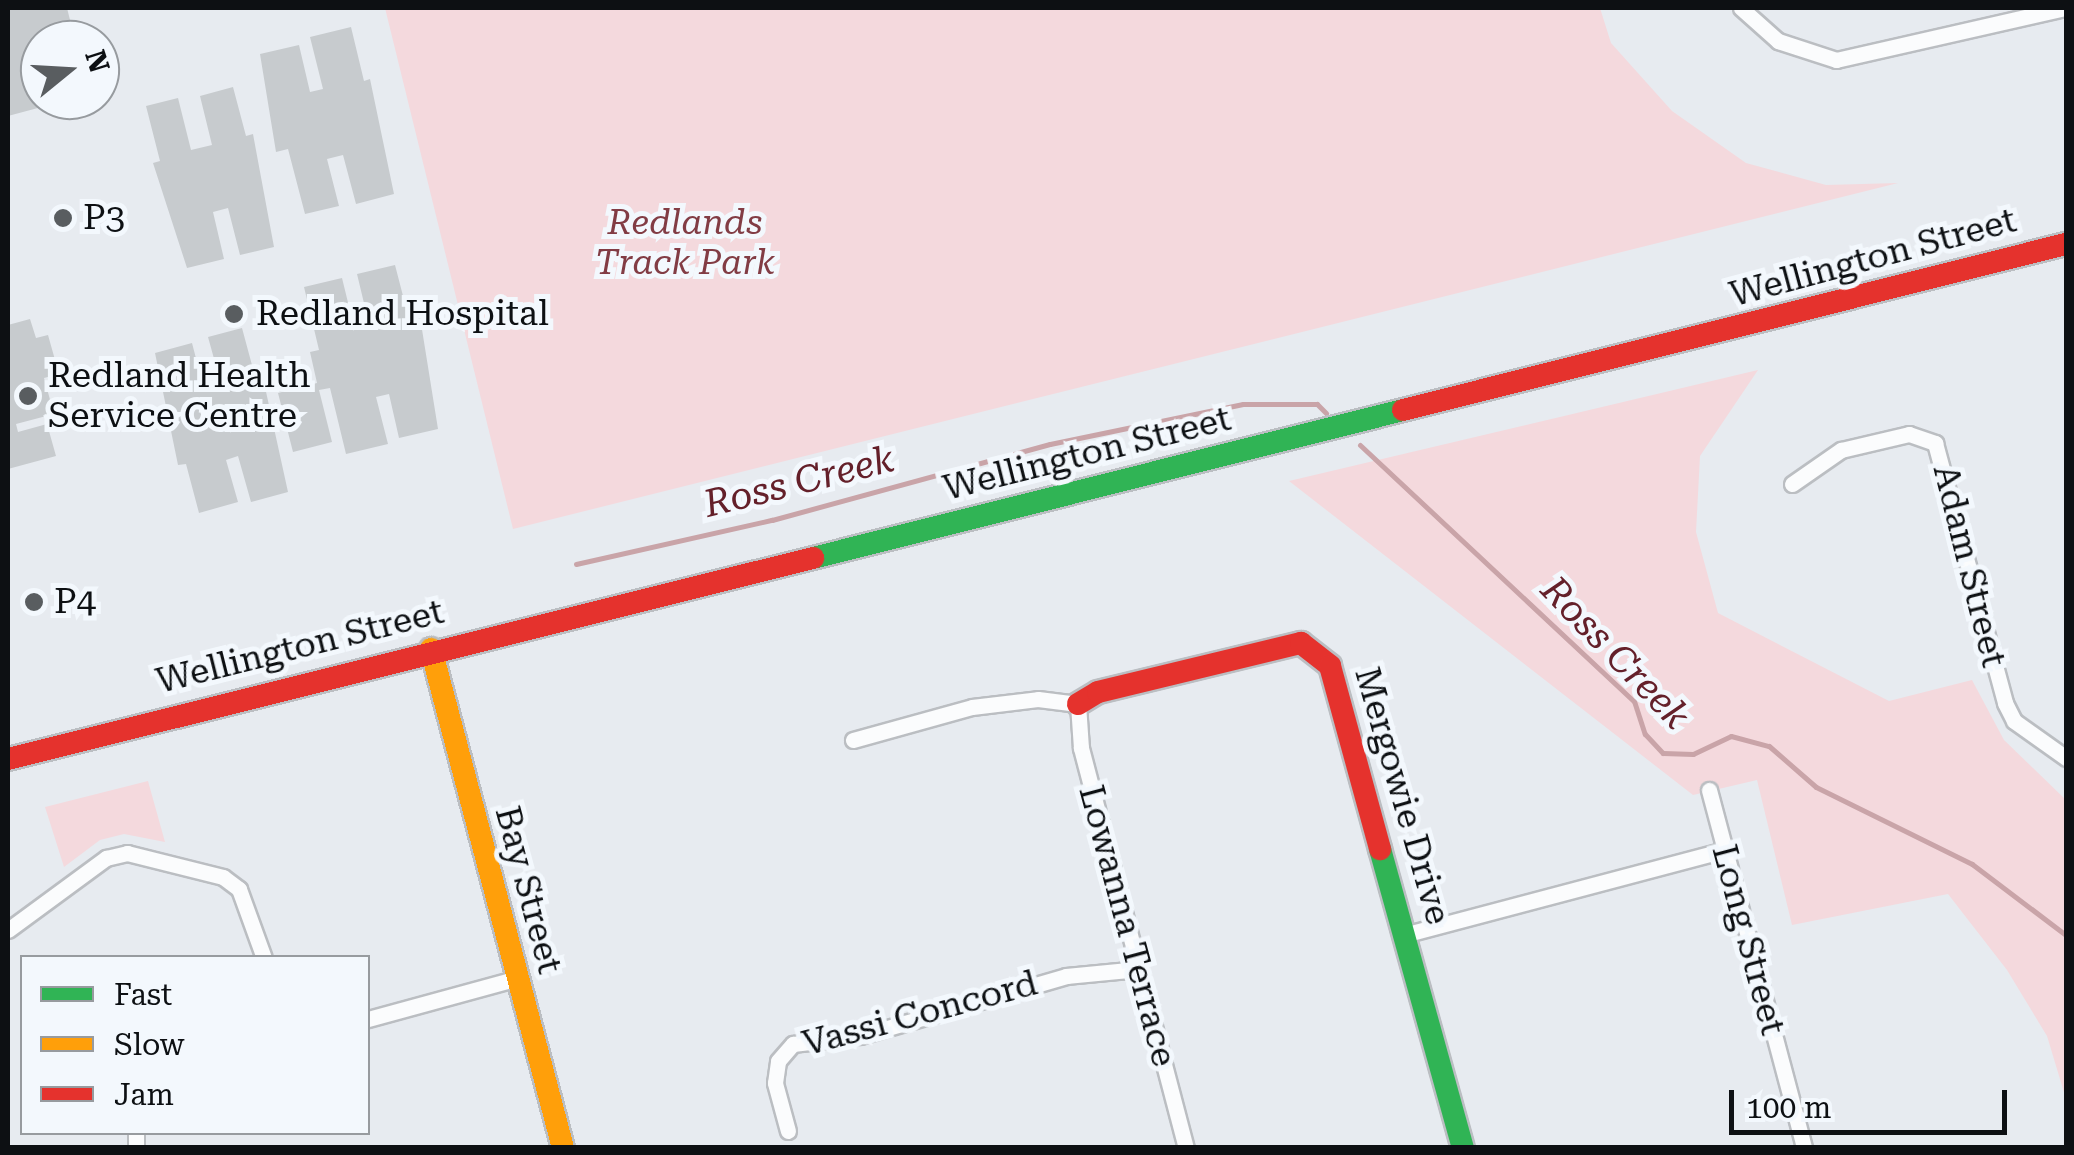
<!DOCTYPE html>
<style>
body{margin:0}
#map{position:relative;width:2074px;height:1155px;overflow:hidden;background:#e7ebf0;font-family:"Roboto Serif",serif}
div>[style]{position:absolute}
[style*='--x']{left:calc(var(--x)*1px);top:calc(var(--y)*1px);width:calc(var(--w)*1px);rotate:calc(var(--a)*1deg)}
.green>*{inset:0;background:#f4d9dd}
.stream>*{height:5px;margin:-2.5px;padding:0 2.5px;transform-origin:2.5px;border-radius:2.5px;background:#c9a4a8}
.building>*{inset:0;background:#c7cbce}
.roads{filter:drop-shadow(2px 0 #bbbec2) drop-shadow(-2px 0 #bbbec2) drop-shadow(0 2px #bbbec2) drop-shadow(0 -2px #bbbec2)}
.street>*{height:15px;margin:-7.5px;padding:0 7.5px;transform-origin:7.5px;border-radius:7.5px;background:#fbfcfd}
.fast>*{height:22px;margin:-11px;padding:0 11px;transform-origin:11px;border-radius:11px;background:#30b455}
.slow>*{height:22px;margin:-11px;padding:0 11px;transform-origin:11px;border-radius:11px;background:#ff9f0a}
.jam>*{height:22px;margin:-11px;padding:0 11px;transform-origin:11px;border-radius:11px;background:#e5322d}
.dots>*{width:28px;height:28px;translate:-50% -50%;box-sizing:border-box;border:5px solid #f3f8fd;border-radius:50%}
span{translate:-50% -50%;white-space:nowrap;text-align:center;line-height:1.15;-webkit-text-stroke:10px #f3f8fd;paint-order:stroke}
.poi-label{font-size:35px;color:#0d1013}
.left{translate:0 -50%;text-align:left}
.park-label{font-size:35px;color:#823c44;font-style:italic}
.street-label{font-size:35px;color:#0d1013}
.water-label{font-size:38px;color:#64202a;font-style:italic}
.frame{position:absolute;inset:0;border:10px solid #0d1013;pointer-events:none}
.legend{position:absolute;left:20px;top:955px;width:350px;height:180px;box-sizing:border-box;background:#f3f8fd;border:2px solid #979b9f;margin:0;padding:12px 18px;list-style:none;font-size:30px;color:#0d1013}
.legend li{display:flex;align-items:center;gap:20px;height:50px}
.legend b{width:50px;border:2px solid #979b9f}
.north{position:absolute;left:20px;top:20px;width:100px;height:100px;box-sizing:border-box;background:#f3f8fd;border:2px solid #979b9f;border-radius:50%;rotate:72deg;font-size:28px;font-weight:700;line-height:40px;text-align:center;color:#0d1013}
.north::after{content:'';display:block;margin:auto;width:35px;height:45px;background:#595d60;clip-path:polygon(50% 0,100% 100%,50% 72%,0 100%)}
.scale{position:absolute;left:1729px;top:1090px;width:278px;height:45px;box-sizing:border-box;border:5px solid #0d1013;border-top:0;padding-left:12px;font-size:30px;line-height:35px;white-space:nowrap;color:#0d1013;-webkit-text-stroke:8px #f3f8fd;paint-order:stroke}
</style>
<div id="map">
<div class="green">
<div style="clip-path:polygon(385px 8px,1600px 8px,1611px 43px,1672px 111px,1746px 163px,1826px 185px,1898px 183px,513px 529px)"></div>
<div style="clip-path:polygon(1758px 370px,1700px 456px,1696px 532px,1718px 613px,1889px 701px,1972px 680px,2004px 740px,2066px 800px,2066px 1099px,2047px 1036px,2007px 970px,1948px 894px,1792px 925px,1757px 780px,1693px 795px,1289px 481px)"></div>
<div style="clip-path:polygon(148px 781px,165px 842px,124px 834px,100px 840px,64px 867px,45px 807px)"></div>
</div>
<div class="stream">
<div style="--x:1360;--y:445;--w:375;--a:43.1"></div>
<div style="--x:1634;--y:701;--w:35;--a:72"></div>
<div style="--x:1645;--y:734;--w:26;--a:47"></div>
<div style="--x:1663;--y:753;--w:30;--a:2"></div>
<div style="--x:1693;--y:754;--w:42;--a:-25.3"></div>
<div style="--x:1731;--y:736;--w:39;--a:15"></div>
<div style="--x:1769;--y:746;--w:62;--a:41.1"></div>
<div style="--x:1816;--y:787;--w:174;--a:26.3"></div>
<div style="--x:1972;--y:864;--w:118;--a:37.1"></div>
<div style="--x:576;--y:564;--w:201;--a:-12.7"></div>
<div style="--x:772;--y:520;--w:288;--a:-15.3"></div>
<div style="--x:1050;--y:444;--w:197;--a:-11.7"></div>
<div style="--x:1243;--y:404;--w:74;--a:0"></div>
<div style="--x:1317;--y:404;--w:13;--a:45"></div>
</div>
<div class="building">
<div style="clip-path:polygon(8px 8px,67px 8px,75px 40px,40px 40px,40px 100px,64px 101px,8px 116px)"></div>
<div style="clip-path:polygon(351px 27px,364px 81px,370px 79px,394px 194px,356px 204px,343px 155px,327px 159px,339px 206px,305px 214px,288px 149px,276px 152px,260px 54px,299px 45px,310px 92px,323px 89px,310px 37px)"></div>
<div style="clip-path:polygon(233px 87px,246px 136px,253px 134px,274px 247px,240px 255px,228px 208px,213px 212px,224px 259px,187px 268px,153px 163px,160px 161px,146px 106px,178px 98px,191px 150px,212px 145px,200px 96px)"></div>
<div style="clip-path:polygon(395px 265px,409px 319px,420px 317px,438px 429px,399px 438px,389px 394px,376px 397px,388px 444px,346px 454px,330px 388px,319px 390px,332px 442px,293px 452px,278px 393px,317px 383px,310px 352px,319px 350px,304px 287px,342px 278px,354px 327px,369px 324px,357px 274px)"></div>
<div style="clip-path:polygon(30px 319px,36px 338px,48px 335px,59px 374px,44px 378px,54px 414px,16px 424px,18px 432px,47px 424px,56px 456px,8px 469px,8px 325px)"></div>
<div style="clip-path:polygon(242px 328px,256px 380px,263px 378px,288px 492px,251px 502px,238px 456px,226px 460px,238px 502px,199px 513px,186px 464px,178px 465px,155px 353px,192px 343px,204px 389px,221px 384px,208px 337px)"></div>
</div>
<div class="roads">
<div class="street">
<div style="--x:1741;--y:8;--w:50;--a:41.7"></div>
<div style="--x:1778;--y:41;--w:61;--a:18.1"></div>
<div style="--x:1836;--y:60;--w:234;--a:-12.8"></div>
<div style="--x:1792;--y:484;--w:60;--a:-34.8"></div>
<div style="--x:1841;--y:450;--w:70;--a:-13.2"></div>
<div style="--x:1909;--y:434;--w:28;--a:19"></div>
<div style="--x:1935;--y:443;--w:269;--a:74.9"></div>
<div style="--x:2005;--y:703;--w:20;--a:63"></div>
<div style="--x:2014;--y:721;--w:64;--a:35.4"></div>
<div style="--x:853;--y:740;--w:123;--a:-15.5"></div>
<div style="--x:972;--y:707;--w:66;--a:-6.9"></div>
<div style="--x:1038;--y:699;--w:40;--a:7.1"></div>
<div style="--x:1078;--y:704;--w:44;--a:86.1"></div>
<div style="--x:1081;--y:748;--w:414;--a:75.3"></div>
<div style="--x:1709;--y:790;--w:370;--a:75.1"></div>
<div style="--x:8;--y:930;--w:122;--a:-36.3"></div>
<div style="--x:106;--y:858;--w:22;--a:-13"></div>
<div style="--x:127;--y:853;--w:99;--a:14"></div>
<div style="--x:223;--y:877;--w:20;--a:37"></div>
<div style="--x:239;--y:889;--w:73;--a:70.1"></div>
<div style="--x:1407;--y:934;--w:329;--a:-14.8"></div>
<div style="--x:368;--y:1019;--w:151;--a:-15.3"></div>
<div style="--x:788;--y:1131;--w:50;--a:-105.2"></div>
<div style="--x:775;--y:1083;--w:22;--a:-82"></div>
<div style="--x:778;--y:1061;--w:23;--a:-49"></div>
<div style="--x:793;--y:1044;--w:67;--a:-6.8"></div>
<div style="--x:860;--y:1036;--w:215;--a:-16.2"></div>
<div style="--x:1066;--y:976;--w:73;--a:-5.5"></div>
<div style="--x:136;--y:1132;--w:16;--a:90"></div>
</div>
<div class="fast">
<div style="--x:813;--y:558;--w:608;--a:-14.08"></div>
<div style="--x:1380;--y:849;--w:310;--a:74.5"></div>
</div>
<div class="slow">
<div style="--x:431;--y:649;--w:516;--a:75.18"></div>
</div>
<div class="jam">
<div style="--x:1403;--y:410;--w:683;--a:-14.06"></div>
<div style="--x:1078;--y:704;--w:23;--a:-31"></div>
<div style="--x:1098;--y:692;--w:209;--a:-13.6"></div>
<div style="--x:1301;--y:643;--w:37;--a:38"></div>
<div style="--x:1330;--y:666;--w:190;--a:74.7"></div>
<div style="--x:8;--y:759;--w:830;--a:-14.02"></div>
</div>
</div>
<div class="dots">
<div style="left:63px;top:218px;background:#595d60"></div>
<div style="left:234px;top:314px;background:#595d60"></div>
<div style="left:28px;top:396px;background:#595d60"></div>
<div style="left:34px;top:602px;background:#595d60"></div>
</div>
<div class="poi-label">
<span class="left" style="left:83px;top:218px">P3</span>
<span class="left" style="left:256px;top:314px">Redland Hospital</span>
<span class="left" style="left:48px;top:396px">Redland Health<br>Service Centre</span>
<span class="left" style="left:54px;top:602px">P4</span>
</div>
<div class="park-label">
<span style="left:685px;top:243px">Redlands<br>Track Park</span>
</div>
<div class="street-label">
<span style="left:1873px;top:258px;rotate:-15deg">Wellington Street</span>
<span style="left:1087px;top:454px;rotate:-14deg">Wellington Street</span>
<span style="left:1969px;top:566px;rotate:76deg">Adam Street</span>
<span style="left:300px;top:647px;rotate:-14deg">Wellington Street</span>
<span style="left:1402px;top:796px;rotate:74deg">Mergowie Drive</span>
<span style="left:528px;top:890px;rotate:75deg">Bay Street</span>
<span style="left:1127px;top:926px;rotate:75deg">Lowanna Terrace</span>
<span style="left:1748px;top:940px;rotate:75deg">Long Street</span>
<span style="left:920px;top:1014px;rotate:-15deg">Vassi Concord</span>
</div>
<div class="water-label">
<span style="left:799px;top:482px;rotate:-14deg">Ross Creek</span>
<span style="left:1615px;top:653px;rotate:46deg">Ross Creek</span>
</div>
<div class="frame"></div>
<ul class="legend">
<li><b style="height:12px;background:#30b455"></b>Fast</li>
<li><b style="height:12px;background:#ff9f0a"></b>Slow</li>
<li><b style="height:12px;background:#e5322d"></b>Jam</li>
</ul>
<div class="north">N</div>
<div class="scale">100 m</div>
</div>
